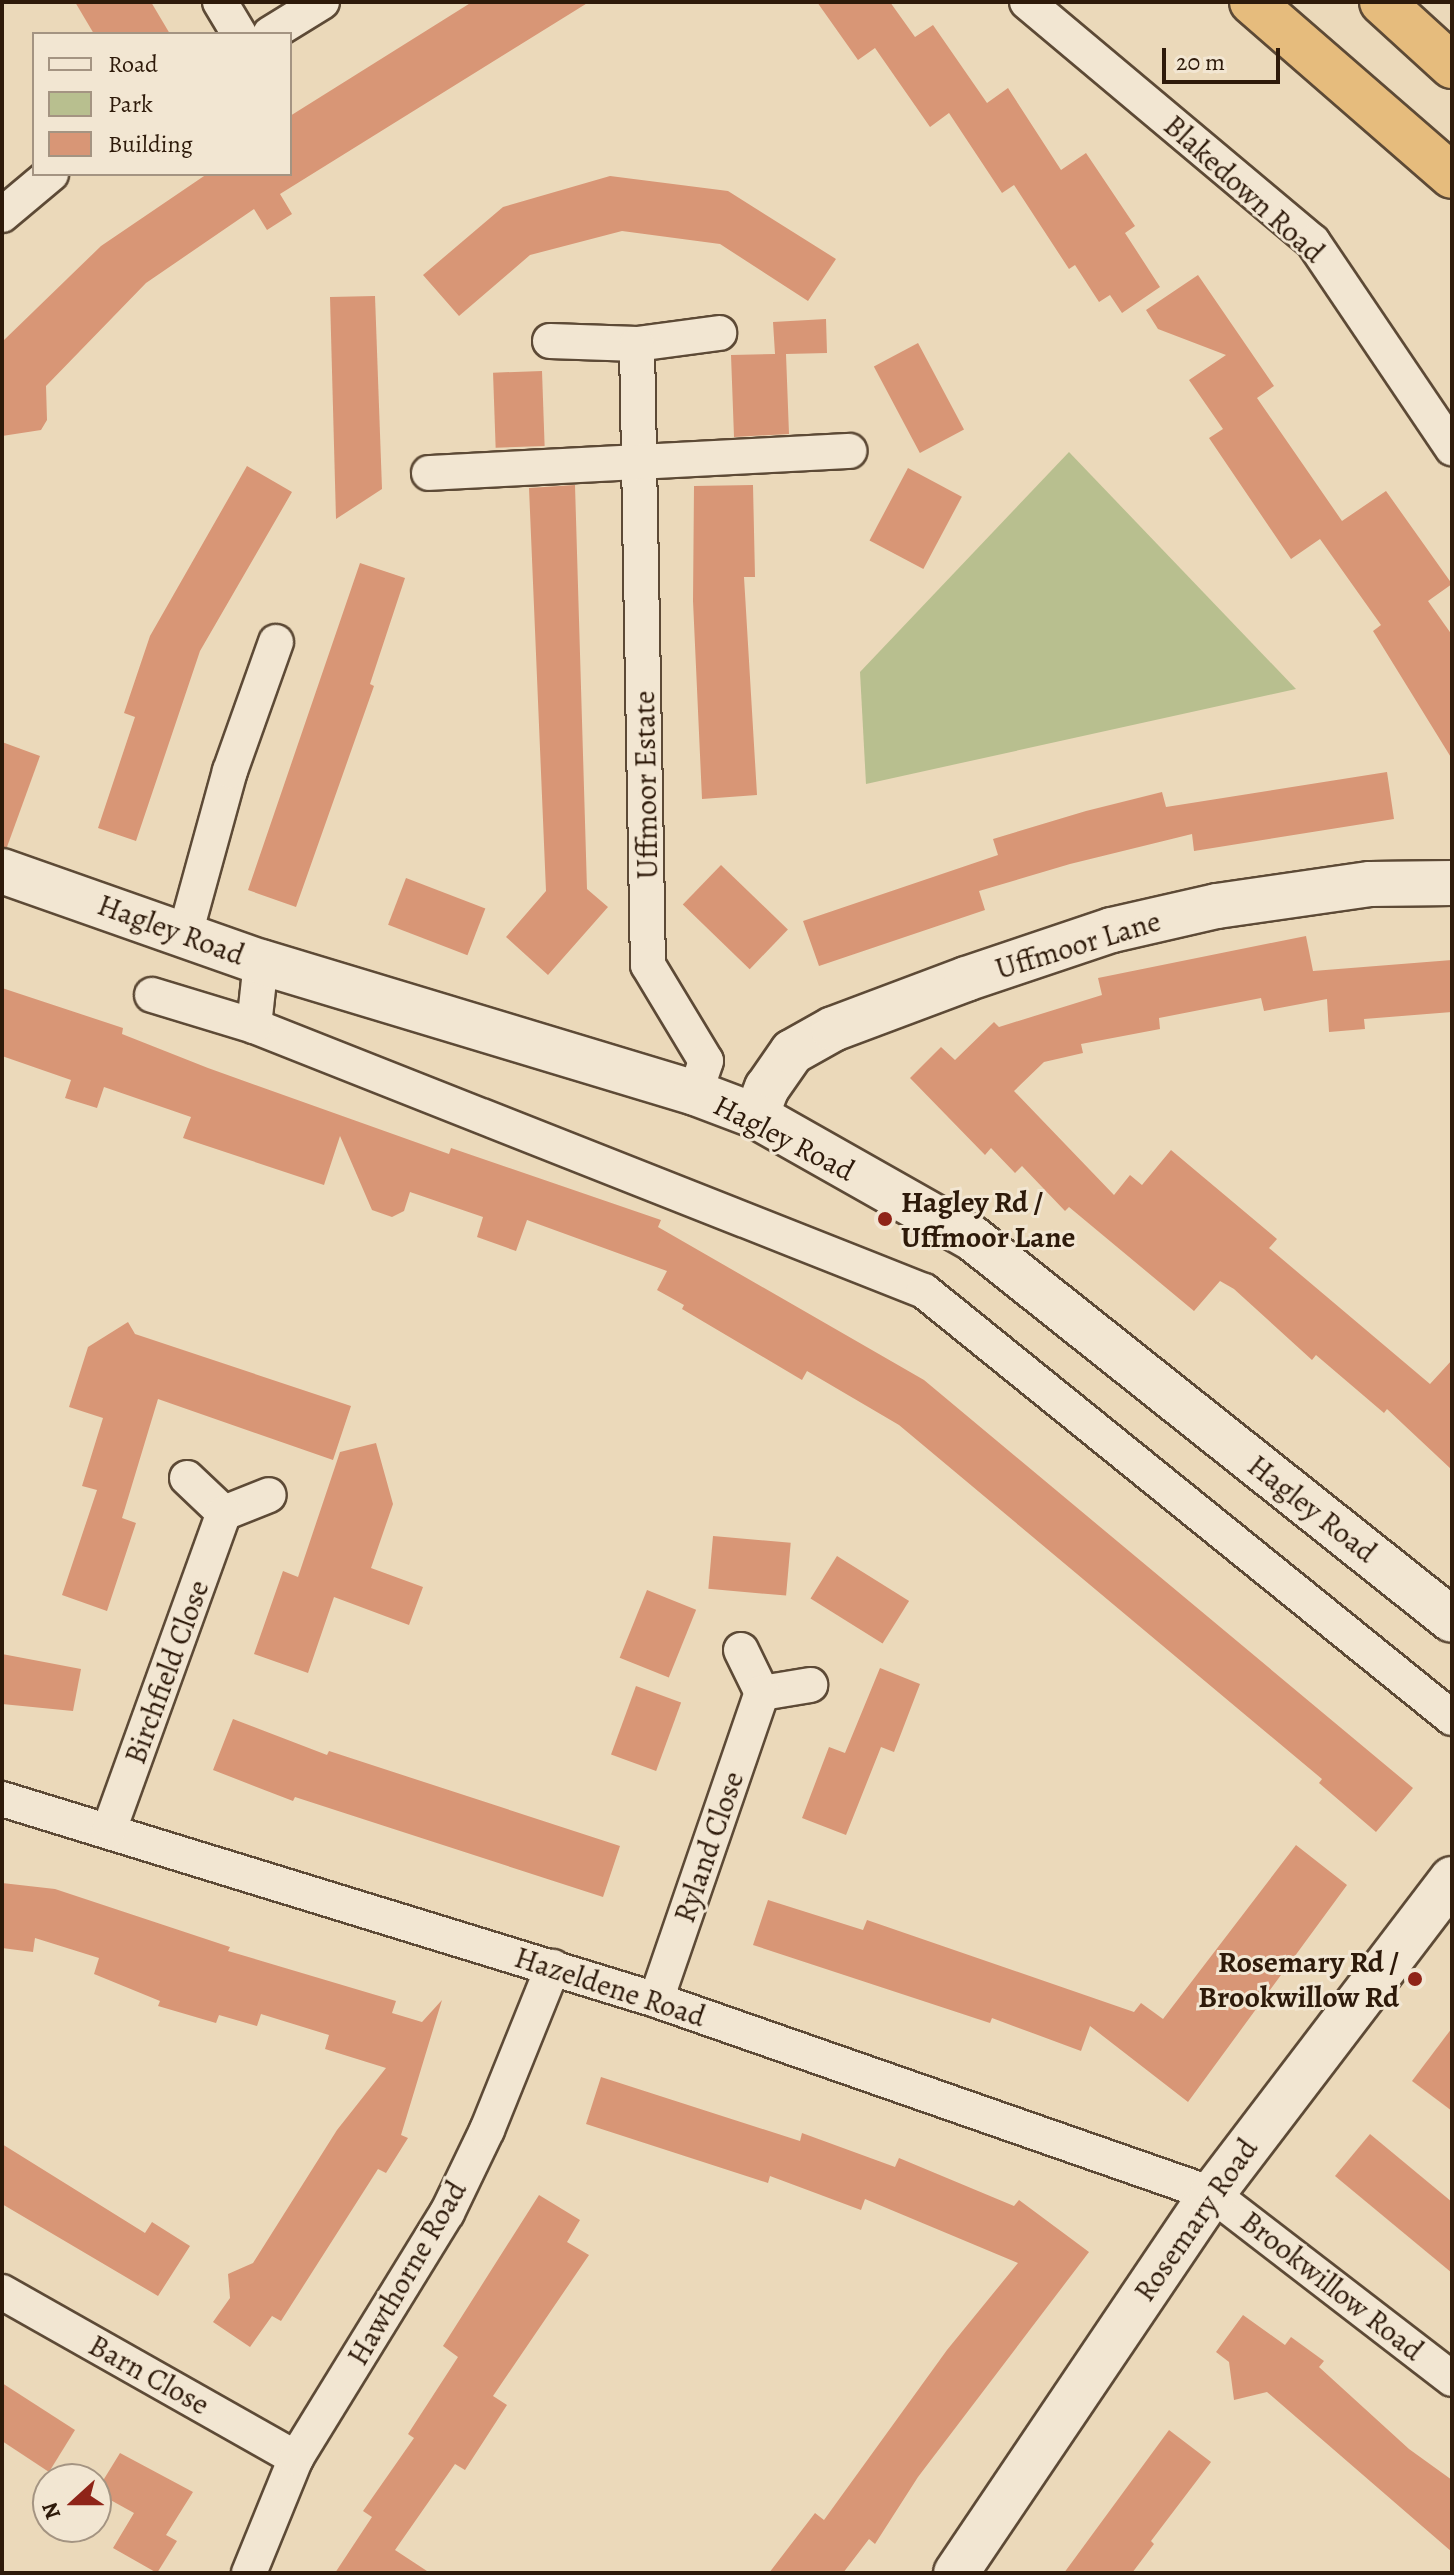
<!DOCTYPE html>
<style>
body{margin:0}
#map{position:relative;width:1454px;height:2575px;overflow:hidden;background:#ebd9ba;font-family:Alegreya,serif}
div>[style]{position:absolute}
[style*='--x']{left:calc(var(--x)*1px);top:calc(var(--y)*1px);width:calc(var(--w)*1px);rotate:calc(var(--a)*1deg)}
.green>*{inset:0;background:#b8bf8f}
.building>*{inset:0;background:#d89676;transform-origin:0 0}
.roads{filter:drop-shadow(2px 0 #5d4a36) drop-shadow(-2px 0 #5d4a36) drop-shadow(0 2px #5d4a36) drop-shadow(0 -2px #5d4a36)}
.minor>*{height:34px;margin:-17px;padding:0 17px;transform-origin:17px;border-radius:17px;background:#f2e6d2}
.tertiary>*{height:44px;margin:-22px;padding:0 22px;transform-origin:22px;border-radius:22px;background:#f2e6d2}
.secondary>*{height:44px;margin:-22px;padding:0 22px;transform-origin:22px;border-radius:22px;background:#f2e6d2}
.trunk>*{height:44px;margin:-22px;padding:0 22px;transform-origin:22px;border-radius:22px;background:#e6bc7d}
.dots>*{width:22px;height:22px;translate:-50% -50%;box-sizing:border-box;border:4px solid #f2e6d2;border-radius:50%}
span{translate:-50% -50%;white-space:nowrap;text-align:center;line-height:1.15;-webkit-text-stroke:6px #f2e6d2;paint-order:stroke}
.street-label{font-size:30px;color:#2e1a0a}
.poi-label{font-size:30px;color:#2e1a0a;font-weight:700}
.left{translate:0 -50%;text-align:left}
.right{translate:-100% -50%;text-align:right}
.frame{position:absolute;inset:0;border:4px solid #2e1a0a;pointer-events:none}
.legend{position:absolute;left:32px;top:32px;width:260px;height:144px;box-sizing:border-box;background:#f2e6d2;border:2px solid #a49482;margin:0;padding:10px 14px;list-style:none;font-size:24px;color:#2e1a0a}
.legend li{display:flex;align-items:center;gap:16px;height:40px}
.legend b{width:40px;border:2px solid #a49482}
.north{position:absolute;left:32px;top:2463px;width:80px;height:80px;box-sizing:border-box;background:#f2e6d2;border:2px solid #a49482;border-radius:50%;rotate:249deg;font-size:22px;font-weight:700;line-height:32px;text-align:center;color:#2e1a0a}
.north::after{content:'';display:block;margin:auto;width:28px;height:36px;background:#8f2418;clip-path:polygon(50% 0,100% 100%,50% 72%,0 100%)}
.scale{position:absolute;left:1162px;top:48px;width:118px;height:36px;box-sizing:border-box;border:4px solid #2e1a0a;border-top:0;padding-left:10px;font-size:24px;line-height:28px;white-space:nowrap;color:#2e1a0a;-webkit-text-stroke:6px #f2e6d2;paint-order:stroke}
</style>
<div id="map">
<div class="green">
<div style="clip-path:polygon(1069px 452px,1296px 689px,866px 784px,860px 672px)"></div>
</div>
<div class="building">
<div style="clip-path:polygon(75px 2px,151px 2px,170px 34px,94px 34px)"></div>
<div style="clip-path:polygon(472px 2px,589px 2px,280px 194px,292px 214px,267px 230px,254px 209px,146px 283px,46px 386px,47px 420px,41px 430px,2px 436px,2px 342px,101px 246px,207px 174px,290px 174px,290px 116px)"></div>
<div style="clip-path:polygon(817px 2px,890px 2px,915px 37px,933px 25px,987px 103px,1008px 88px,1061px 170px,1086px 153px,1135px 226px,1125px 233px,1160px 287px,1122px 313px,1110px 295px,1099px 302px,1075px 265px,1069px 269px,1014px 185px,1002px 193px,949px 113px,930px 127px,875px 48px,858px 60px)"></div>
<div style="clip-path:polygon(610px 176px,728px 191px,836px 259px,808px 301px,720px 244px,622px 231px,530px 255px,459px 316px,423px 275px,503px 207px)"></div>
<div style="clip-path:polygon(1198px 275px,1274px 386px,1257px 398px,1342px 521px,1386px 491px,1452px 584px,1428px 601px,1452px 635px,1452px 759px,1373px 631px,1381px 625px,1320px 539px,1291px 559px,1209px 438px,1223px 429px,1189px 380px,1226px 355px,1158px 329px,1146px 310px)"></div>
<div style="clip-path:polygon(375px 296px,382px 489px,336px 519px,330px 297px)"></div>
<div style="clip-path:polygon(826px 319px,827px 353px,786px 354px,789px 434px,734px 437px,731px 355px,775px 354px,773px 322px)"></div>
<div style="left:918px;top:343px;width:98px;height:50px;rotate:62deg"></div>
<div style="left:542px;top:371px;width:75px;height:49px;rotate:88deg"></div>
<div style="clip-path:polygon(247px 466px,292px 492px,200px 651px,136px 841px,98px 828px,135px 717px,124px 713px,150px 636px)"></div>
<div style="left:908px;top:468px;width:61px;height:82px;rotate:28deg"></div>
<div style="clip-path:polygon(575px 485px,587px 889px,608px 907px,548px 975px,506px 937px,546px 891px,529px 488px)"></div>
<div style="clip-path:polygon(753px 485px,755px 577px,744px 577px,757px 795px,702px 799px,693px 601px,694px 486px)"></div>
<div style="clip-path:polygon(360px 563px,405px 578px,370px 684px,374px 686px,296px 907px,248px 890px)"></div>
<div style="clip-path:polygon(2px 742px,40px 756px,7px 847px,2px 847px)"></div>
<div style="clip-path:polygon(1387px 772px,1394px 819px,1194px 851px,1192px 834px,1070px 864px,979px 891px,985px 910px,819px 966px,803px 921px,998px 855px,993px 839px,1086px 811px,1162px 792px,1166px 807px)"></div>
<div style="left:721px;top:865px;width:93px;height:55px;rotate:44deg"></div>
<div style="left:406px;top:878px;width:85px;height:50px;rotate:21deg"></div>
<div style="clip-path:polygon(1306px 936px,1313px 971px,1452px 960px,1452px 1012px,1364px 1019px,1365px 1029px,1329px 1032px,1327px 999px,1264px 1011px,1261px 998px,1159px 1018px,1160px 1029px,1081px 1044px,1083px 1053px,1044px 1062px,1014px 1091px,1114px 1195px,1130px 1175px,1142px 1185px,1171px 1150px,1277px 1239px,1269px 1248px,1430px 1384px,1452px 1360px,1452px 1470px,1387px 1409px,1384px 1413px,1316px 1355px,1312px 1360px,1234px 1289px,1220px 1281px,1194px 1311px,1069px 1207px,1065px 1211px,1022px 1166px,1015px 1173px,991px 1148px,985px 1155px,910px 1078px,941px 1047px,955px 1060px,994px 1022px,999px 1027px,1102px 995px,1098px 978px)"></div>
<div style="clip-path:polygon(2px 988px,123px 1028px,122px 1034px,208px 1068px,449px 1154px,451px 1148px,661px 1220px,658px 1227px,924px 1380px,1413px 1788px,1376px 1832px,1319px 1783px,1322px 1779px,899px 1425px,807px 1371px,802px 1380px,682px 1309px,684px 1305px,657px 1290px,667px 1271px,527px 1220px,516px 1251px,477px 1237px,483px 1217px,410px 1192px,404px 1211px,392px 1217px,372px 1210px,340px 1136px,324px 1185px,183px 1138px,191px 1117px,104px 1087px,97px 1108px,65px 1098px,71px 1080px,2px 1056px)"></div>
<div style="clip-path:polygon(128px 1322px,135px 1334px,351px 1406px,333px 1460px,158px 1399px,122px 1518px,136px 1523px,107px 1611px,62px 1595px,97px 1490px,82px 1486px,103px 1418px,69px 1407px,88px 1347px)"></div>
<div style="clip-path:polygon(376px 1443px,393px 1504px,371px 1568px,423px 1587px,409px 1625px,334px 1597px,308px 1673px,254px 1654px,283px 1571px,298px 1577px,340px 1452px)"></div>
<div style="left:713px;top:1536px;width:78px;height:53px;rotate:5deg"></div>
<div style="left:837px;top:1556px;width:85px;height:50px;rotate:32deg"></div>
<div style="left:647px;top:1590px;width:53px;height:73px;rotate:22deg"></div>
<div style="clip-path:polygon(2px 1654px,81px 1669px,73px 1711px,2px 1704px)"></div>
<div style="clip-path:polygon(880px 1668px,920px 1684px,894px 1752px,881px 1747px,846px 1835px,802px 1818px,829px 1747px,845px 1753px)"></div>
<div style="left:636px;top:1686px;width:48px;height:73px;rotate:20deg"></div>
<div style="clip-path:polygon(233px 1719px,327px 1755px,329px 1751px,620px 1846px,603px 1897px,295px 1797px,293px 1801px,213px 1770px)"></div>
<div style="clip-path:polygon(1296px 1845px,1347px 1885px,1188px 2102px,1090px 2026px,1081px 2051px,992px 2018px,990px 2023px,753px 1945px,768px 1900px,863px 1930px,867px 1920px,1134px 2012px,1141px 2003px,1163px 2019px)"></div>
<div style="clip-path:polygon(2px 1883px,55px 1889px,230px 1947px,228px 1951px,396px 2001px,392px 2013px,422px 2022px,442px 2000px,401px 2135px,408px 2138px,386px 2173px,378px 2169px,281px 2321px,272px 2316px,250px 2347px,213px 2322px,230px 2298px,228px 2274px,253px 2263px,337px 2130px,386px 2068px,325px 2049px,329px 2035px,261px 2014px,257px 2026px,219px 2015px,216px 2023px,158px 2006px,160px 2001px,94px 1974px,99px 1958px,35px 1938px,33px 1952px,2px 1948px)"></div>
<div style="clip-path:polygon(1452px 2028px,1452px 2111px,1412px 2081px)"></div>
<div style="clip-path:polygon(601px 2077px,800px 2141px,802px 2133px,895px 2167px,899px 2158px,1014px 2206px,1019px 2200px,1089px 2252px,918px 2477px,875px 2544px,869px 2539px,843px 2573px,769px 2573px,815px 2513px,824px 2520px,947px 2350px,1018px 2263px,865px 2199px,861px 2210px,770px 2176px,768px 2183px,586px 2124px)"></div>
<div style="clip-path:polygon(1370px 2134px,1452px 2202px,1452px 2273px,1335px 2176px)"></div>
<div style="clip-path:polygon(2px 2144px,145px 2233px,152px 2222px,190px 2246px,158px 2296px,2px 2204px)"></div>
<div style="clip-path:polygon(539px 2195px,580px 2220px,567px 2242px,589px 2255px,493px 2396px,507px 2405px,465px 2470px,455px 2464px,395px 2550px,430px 2573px,335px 2573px,372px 2517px,363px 2511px,414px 2438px,408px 2434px,458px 2357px,443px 2346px)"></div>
<div style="clip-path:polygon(1243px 2315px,1285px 2345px,1291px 2337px,1324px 2361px,1319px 2367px,1409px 2449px,1452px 2480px,1452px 2552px,1267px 2392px,1234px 2400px,1229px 2362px,1216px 2352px)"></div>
<div style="clip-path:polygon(2px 2383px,75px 2430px,49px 2472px,2px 2441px)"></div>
<div style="clip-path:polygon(1169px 2430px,1211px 2462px,1151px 2541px,1154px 2544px,1132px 2573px,1064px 2573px)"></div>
<div style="clip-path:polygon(120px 2453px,193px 2492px,166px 2535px,177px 2541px,157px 2573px,113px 2548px,134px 2513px,96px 2492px)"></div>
</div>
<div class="roads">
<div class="minor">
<div style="--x:220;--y:2;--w:37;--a:59"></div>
<div style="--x:1027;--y:2;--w:373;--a:40"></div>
<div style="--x:1313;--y:242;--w:249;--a:56"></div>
<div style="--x:270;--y:34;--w:61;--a:-31.6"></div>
<div style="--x:2;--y:215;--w:64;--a:-39.9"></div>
<div style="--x:550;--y:341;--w:87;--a:2"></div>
<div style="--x:637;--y:344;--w:83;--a:-7.6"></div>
<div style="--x:637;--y:344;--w:621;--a:88.99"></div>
<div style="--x:648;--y:965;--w:112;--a:58.9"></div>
<div style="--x:706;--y:1061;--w:34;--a:109"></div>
<div style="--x:429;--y:473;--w:421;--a:-3"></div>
<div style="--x:185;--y:934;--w:169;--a:-74.6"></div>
<div style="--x:230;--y:771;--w:137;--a:-70.4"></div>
<div style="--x:152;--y:995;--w:107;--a:16.9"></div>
<div style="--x:254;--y:1026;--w:721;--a:21.58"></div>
<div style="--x:924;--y:1291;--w:679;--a:38.96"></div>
<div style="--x:254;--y:1026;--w:64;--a:-83.8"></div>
<div style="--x:187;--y:1478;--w:51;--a:43.4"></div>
<div style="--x:224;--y:1513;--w:48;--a:-21.8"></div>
<div style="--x:741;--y:1650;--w:48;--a:64"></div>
<div style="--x:762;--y:1693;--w:49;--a:-9.5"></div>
<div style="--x:2;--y:1799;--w:684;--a:17.08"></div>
<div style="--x:656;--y:2000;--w:589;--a:19.23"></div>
<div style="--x:1212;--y:2194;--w:303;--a:37.6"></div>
<div style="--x:109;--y:1830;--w:337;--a:-70.1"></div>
<div style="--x:656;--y:2000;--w:325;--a:-71"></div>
<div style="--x:2;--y:2292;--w:338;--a:29.5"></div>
<div style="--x:249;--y:2573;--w:124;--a:-67.8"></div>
<div style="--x:296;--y:2458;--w:288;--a:-58.4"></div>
<div style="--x:447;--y:2213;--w:92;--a:-64.3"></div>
<div style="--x:487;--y:2130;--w:176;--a:-68"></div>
</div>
<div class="tertiary">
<div style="--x:756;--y:1116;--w:30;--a:-69"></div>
<div style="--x:767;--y:1088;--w:44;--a:-55.2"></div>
<div style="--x:792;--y:1052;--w:47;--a:-29.3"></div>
<div style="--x:833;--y:1029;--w:142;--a:-20.6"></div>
<div style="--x:966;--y:979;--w:154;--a:-18.6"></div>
<div style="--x:1112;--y:930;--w:108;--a:-12.9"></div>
<div style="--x:1217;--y:906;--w:155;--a:-8.2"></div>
<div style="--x:1370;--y:884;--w:82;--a:-0.7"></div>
<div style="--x:956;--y:2573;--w:457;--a:-56"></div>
<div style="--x:1212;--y:2194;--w:396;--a:-52.7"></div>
</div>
<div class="secondary">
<div style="--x:2;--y:871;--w:275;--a:19.4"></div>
<div style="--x:261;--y:962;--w:453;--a:16.8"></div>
<div style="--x:695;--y:1093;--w:65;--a:20.7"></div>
<div style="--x:756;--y:1116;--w:248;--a:29.5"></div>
<div style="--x:972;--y:1238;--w:613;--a:38.51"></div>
</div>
<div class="trunk">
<div style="--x:1252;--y:2;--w:265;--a:41"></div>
<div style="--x:1382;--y:2;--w:95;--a:42.4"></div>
</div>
</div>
<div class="dots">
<div style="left:885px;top:1219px;background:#8f2418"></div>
<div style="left:1415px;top:1979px;background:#8f2418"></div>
</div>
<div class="street-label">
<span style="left:1244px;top:189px;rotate:42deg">Blakedown Road</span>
<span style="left:646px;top:785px;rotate:-91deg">Uffmoor Estate</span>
<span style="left:171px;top:930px;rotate:20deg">Hagley Road</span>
<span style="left:1078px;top:945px;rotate:-17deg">Uffmoor Lane</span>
<span style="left:784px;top:1138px;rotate:27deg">Hagley Road</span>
<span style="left:1312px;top:1509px;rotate:38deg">Hagley Road</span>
<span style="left:167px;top:1672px;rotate:-70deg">Birchfield Close</span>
<span style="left:709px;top:1847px;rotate:-71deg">Ryland Close</span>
<span style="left:610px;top:1987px;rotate:18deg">Hazeldene Road</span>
<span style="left:1196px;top:2220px;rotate:-55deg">Rosemary Road</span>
<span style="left:407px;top:2273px;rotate:-60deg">Hawthorne Road</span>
<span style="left:1332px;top:2286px;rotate:38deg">Brookwillow Road</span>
<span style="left:149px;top:2375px;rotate:29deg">Barn Close</span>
</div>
<div class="poi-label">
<span class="left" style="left:901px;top:1219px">Hagley Rd /<br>Uffmoor Lane</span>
<span class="right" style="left:1399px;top:1979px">Rosemary Rd /<br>Brookwillow Rd</span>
</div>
<div class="frame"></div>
<ul class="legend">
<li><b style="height:10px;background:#f2e6d2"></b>Road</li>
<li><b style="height:22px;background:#b8bf8f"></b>Park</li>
<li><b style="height:22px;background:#d89676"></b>Building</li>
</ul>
<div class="north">N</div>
<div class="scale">20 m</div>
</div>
